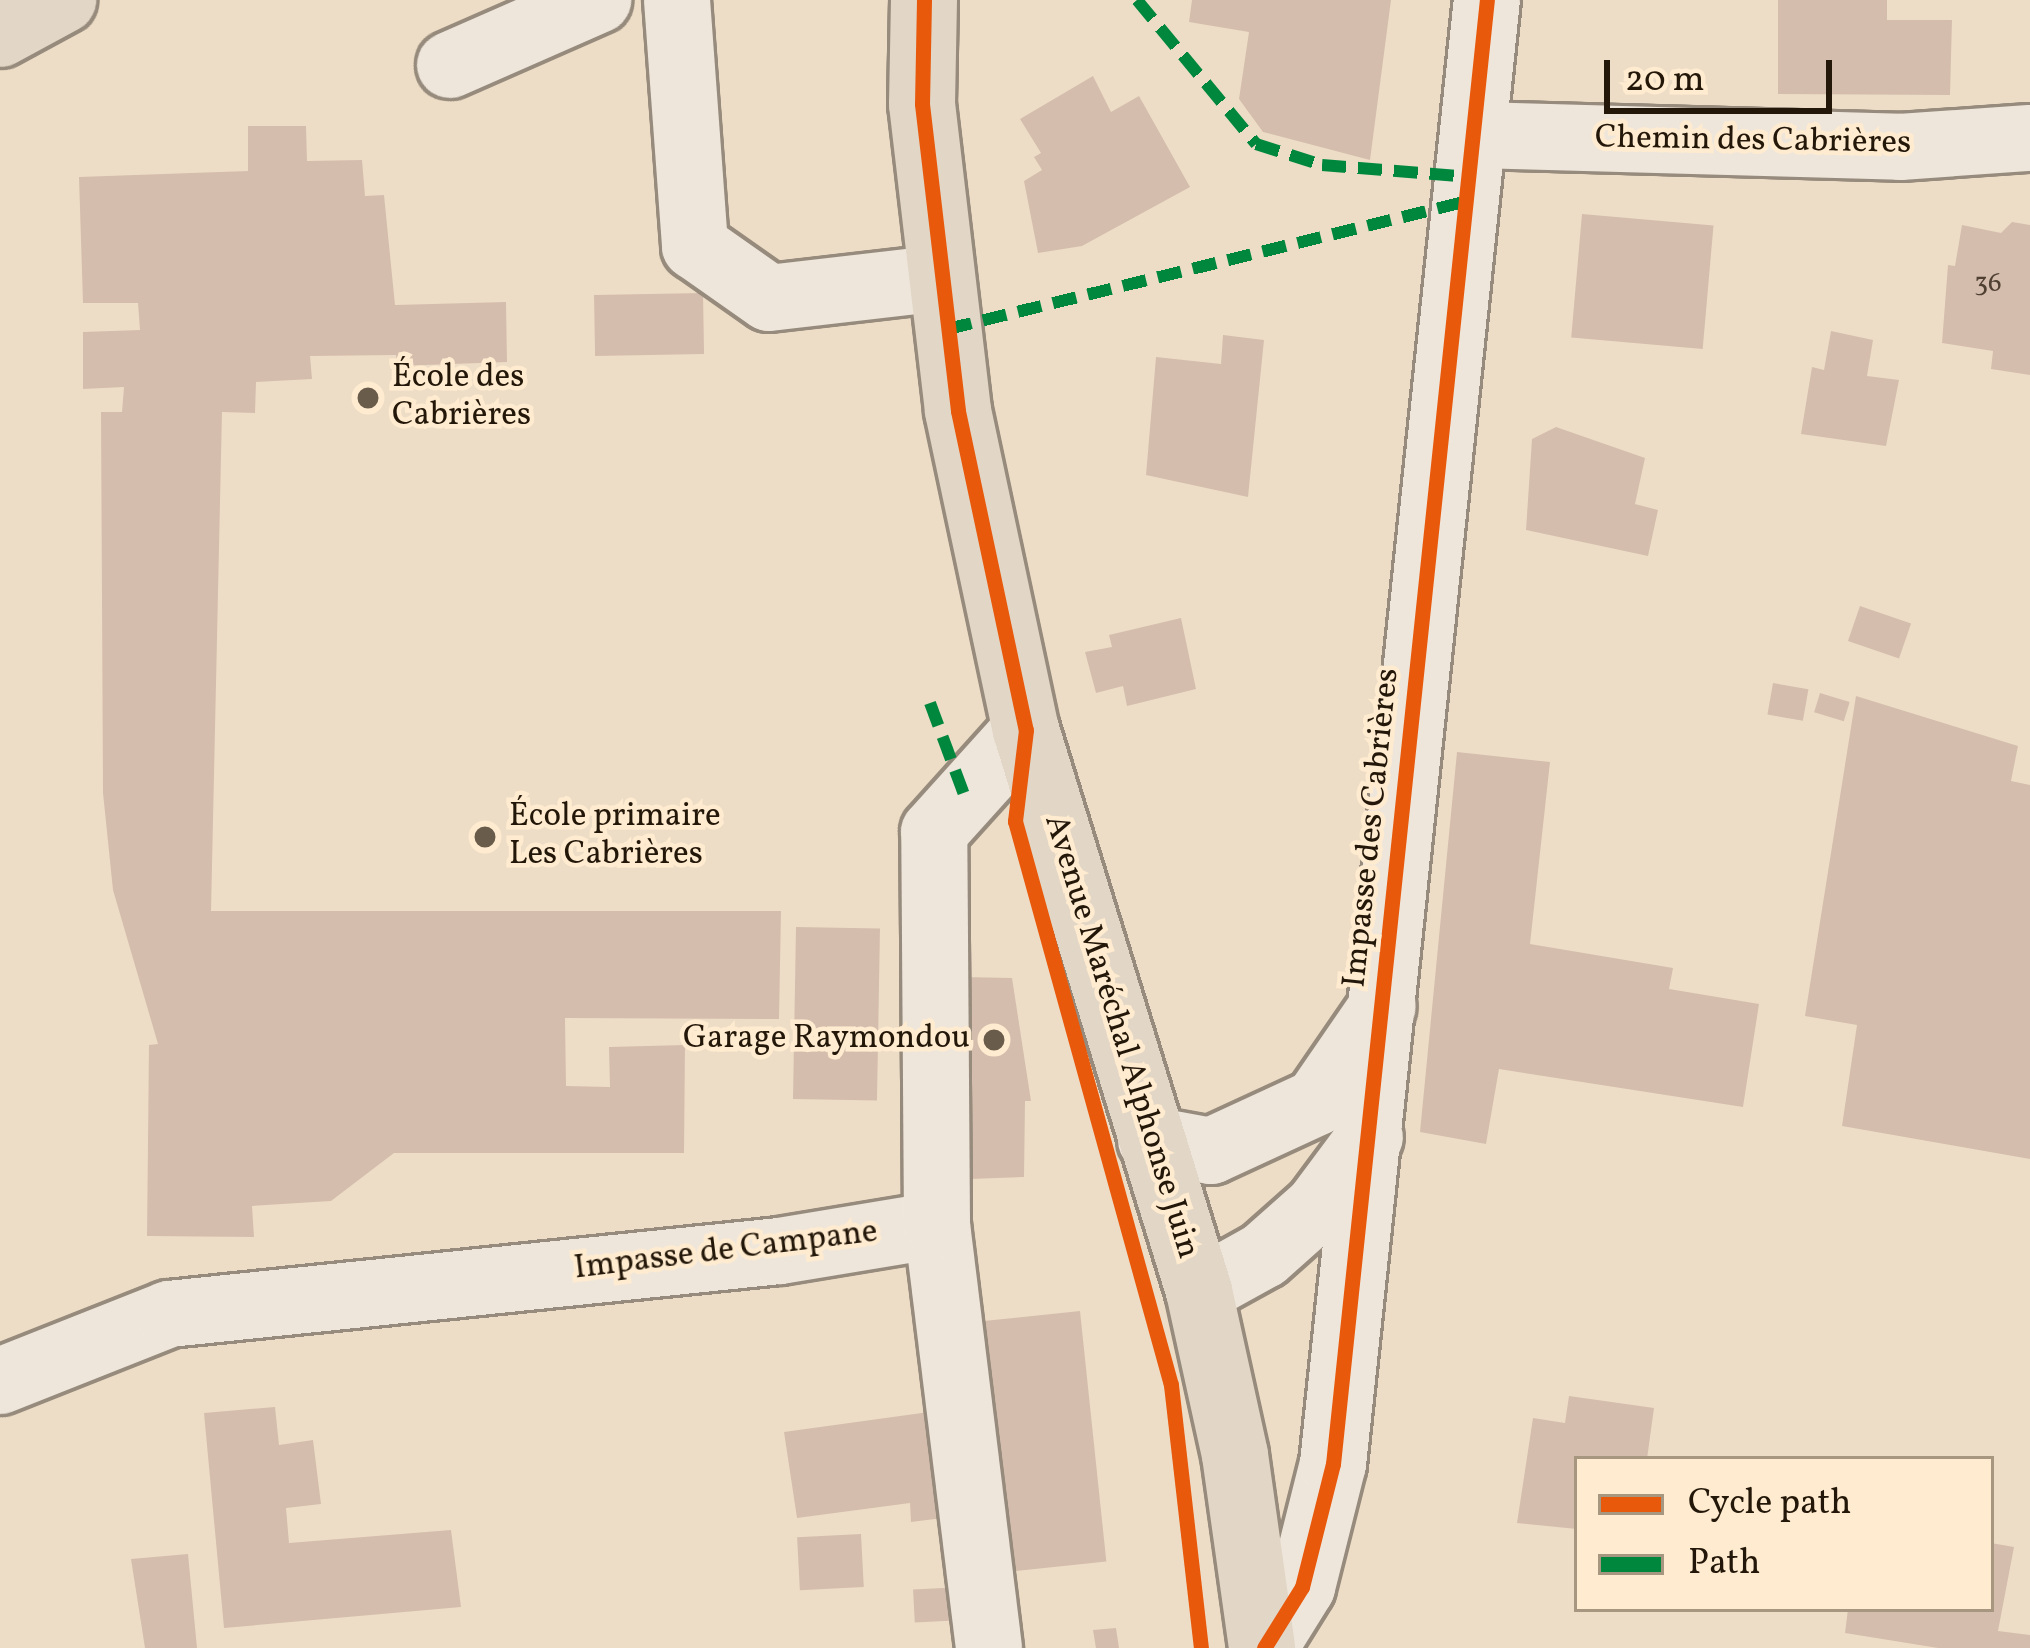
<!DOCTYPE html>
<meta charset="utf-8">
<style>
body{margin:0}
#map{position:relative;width:2030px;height:1648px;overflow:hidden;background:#eeddc6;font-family:Vollkorn,serif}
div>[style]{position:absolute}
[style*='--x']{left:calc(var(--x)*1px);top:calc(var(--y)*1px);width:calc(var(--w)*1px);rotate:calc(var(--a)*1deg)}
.building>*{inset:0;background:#d4bdad;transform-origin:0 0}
.roads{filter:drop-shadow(3px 0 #968b7c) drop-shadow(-3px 0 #968b7c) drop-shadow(0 3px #968b7c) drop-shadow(0 -3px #968b7c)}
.minor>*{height:66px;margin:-33px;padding:0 33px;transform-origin:33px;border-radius:33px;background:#efe6db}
.major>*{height:66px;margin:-33px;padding:0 33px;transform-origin:33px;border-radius:33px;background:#e2d6c6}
.quiet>*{height:12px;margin-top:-6px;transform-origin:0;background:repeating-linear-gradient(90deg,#00873e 0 24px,transparent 0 36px)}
.cycleway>*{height:15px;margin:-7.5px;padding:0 7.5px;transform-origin:7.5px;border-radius:7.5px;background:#e8590c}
.dots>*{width:33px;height:33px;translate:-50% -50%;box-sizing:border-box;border:6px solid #ffebcf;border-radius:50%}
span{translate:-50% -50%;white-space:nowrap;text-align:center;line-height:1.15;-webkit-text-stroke:9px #ffebcf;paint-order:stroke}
.number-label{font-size:27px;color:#4f4032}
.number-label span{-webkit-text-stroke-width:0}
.street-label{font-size:33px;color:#231709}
.poi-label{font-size:33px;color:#231709}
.left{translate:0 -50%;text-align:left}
.right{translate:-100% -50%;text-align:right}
.legend{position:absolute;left:1574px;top:1456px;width:420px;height:156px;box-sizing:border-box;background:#ffebcf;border:3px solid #a79680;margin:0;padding:15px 21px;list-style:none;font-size:36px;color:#231709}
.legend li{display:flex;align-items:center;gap:24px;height:60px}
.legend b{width:60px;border:3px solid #a79680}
.scale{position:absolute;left:1604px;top:60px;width:228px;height:54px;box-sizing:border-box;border:6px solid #231709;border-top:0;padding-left:15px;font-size:36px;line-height:42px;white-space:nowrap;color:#231709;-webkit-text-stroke:9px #ffebcf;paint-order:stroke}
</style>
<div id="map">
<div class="building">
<div style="clip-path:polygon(1192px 0,1391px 0,1370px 160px,1263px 132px,1239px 99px,1249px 32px,1189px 22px)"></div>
<div style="clip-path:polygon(1778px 0,1887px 0,1887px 20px,1952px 20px,1950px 95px,1778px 94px)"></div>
<div style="clip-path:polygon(1093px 76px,1111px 112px,1139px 96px,1190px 187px,1082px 246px,1038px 253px,1024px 181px,1042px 170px,1034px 157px,1041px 153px,1020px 119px)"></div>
<div style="clip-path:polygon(248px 126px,306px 126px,307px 161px,362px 160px,365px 196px,384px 195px,395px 305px,506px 302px,507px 362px,397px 366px,396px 355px,310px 356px,312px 379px,256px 382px,255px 413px,222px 412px,211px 911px,781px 911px,779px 1019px,565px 1018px,566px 1086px,610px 1087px,609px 1047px,685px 1045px,684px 1153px,394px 1153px,331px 1201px,252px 1206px,254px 1237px,147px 1236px,149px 1045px,158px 1044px,113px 890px,103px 793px,101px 412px,122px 412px,124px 387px,83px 389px,83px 332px,140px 330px,138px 303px,83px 303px,79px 177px,248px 171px)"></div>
<div style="left:1582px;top:214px;width:132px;height:124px;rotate:5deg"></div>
<div style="clip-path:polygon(2012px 222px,2030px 225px,2030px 375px,1991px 369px,1993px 351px,1942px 343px,1948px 265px,1955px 266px,1962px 225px,2001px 233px)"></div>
<div style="left:703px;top:293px;width:61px;height:109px;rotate:89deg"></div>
<div style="clip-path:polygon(1831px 331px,1873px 340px,1867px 376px,1899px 380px,1886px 446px,1801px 434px,1812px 367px,1824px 370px)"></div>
<div style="clip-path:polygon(1223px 335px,1264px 340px,1248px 497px,1146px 475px,1156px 357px,1221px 364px)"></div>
<div style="clip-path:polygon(1556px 427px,1645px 458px,1635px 504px,1658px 510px,1648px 556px,1526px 530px,1532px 439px)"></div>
<div style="left:1860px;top:606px;width:54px;height:37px;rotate:19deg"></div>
<div style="clip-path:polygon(1181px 618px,1196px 689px,1127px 706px,1123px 686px,1096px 693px,1085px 652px,1112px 647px,1109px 635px)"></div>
<div style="left:1773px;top:683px;width:36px;height:32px;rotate:10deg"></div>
<div style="left:1820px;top:693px;width:31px;height:20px;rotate:17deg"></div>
<div style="clip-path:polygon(1856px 696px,2018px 746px,2011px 781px,2030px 785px,2030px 1159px,1842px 1126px,1857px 1025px,1805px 1016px)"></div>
<div style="clip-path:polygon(1457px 752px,1550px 762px,1530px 944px,1673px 968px,1669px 989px,1759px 1004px,1743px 1107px,1499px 1069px,1486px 1144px,1420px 1132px)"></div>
<div style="left:796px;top:927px;width:84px;height:172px;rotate:1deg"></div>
<div style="clip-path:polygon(963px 977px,1012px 978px,1031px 1101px,1025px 1101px,1024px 1177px,970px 1179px)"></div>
<div style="left:1080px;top:1311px;width:252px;height:104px;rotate:84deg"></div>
<div style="clip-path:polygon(1569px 1396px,1654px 1408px,1647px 1459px,1577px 1459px,1577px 1529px,1517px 1523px,1533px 1418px,1565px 1423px)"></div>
<div style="clip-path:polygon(275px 1407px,279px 1445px,313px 1440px,321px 1504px,286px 1508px,289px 1543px,451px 1530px,461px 1607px,224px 1628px,204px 1413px)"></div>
<div style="clip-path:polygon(929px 1412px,951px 1517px,911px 1522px,910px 1503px,797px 1518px,784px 1432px)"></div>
<div style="left:861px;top:1534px;width:53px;height:64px;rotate:87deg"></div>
<div style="clip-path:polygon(1991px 1543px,2014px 1547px,1998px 1631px,2030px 1635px,2030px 1648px,1938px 1648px,1845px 1633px,1848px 1609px,1991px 1609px)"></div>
<div style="clip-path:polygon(188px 1554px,197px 1648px,145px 1648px,131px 1559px)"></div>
<div style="left:963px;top:1587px;width:33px;height:50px;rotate:87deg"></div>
<div style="clip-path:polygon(1116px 1628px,1119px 1648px,1096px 1648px,1093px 1630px)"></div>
</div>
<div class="roads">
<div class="minor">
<div style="--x:677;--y:0;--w:247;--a:85.8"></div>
<div style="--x:695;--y:246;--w:90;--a:35.1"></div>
<div style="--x:769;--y:298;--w:174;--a:-6.6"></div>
<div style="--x:450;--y:65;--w:162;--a:-23.7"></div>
<div style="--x:1477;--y:135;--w:423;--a:1.6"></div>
<div style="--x:1900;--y:147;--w:130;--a:-4"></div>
<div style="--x:1151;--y:1140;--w:61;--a:10.4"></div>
<div style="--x:1211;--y:1151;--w:117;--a:-24.8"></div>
<div style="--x:1317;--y:1102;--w:116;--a:-55.5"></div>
<div style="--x:1199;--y:1291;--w:74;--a:-29"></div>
<div style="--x:1264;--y:1255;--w:72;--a:-41.6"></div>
<div style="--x:1318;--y:1207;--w:87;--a:-53.4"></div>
<div style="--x:0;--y:1381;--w:182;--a:-21.6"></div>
<div style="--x:169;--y:1314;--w:614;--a:-5.89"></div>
<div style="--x:780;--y:1251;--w:159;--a:-9.4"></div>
<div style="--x:989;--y:1648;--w:426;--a:-97"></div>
<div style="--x:937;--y:1225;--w:393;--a:-90.4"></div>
<div style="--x:934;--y:832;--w:137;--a:-48"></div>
<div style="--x:1264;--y:1648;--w:72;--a:-58.1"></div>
<div style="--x:1302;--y:1587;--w:127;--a:-75.9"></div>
<div style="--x:1333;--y:1464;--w:1472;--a:-84"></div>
</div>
<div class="major">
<div style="--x:924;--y:0;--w:104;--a:91.1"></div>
<div style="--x:922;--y:104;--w:309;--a:83.3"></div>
<div style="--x:958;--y:411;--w:326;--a:78"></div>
<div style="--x:1026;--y:730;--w:587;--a:72.86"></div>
<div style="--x:1199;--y:1291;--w:168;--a:77.6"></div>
<div style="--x:1235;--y:1455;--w:195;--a:82"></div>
<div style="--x:0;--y:34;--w:72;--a:-28.4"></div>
</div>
</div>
<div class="quiet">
<div style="--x:1137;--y:0;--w:187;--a:50.4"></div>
<div style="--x:1256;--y:144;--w:69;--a:17.7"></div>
<div style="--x:1322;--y:165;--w:149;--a:4.6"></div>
<div style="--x:948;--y:329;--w:536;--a:-13.83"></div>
<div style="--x:930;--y:703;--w:100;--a:69.6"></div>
</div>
<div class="cycleway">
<div style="--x:924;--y:0;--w:104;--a:91.1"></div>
<div style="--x:922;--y:104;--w:309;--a:83.3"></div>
<div style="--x:958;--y:411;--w:326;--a:78"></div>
<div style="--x:1026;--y:730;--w:92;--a:96.9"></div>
<div style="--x:1015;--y:821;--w:585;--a:74.54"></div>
<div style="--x:1171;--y:1385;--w:265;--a:83.5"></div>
<div style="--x:1264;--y:1648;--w:72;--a:-58.1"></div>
<div style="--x:1302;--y:1587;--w:127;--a:-75.9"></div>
<div style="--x:1333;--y:1464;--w:1472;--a:-84"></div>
</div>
<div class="dots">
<div style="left:368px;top:398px;background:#6a5c4b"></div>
<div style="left:485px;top:837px;background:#6a5c4b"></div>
<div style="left:994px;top:1040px;background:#6a5c4b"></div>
</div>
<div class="number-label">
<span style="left:1988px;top:285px">36</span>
</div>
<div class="street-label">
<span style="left:1753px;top:142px;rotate:1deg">Chemin des Cabrières</span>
<span style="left:1373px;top:828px;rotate:-84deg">Impasse des Cabrières</span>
<span style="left:1120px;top:1037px;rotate:73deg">Avenue Maréchal Alphonse Juin</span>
<span style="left:726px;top:1252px;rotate:-7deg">Impasse de Campane</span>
</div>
<div class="poi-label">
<span class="left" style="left:392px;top:398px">École des<br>Cabrières</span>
<span class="left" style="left:509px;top:837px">École primaire<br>Les Cabrières</span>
<span class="right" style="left:970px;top:1040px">Garage Raymondou</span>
</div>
<ul class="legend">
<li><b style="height:15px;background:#e8590c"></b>Cycle path</li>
<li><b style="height:15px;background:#00873e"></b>Path</li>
</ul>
<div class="scale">20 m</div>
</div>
